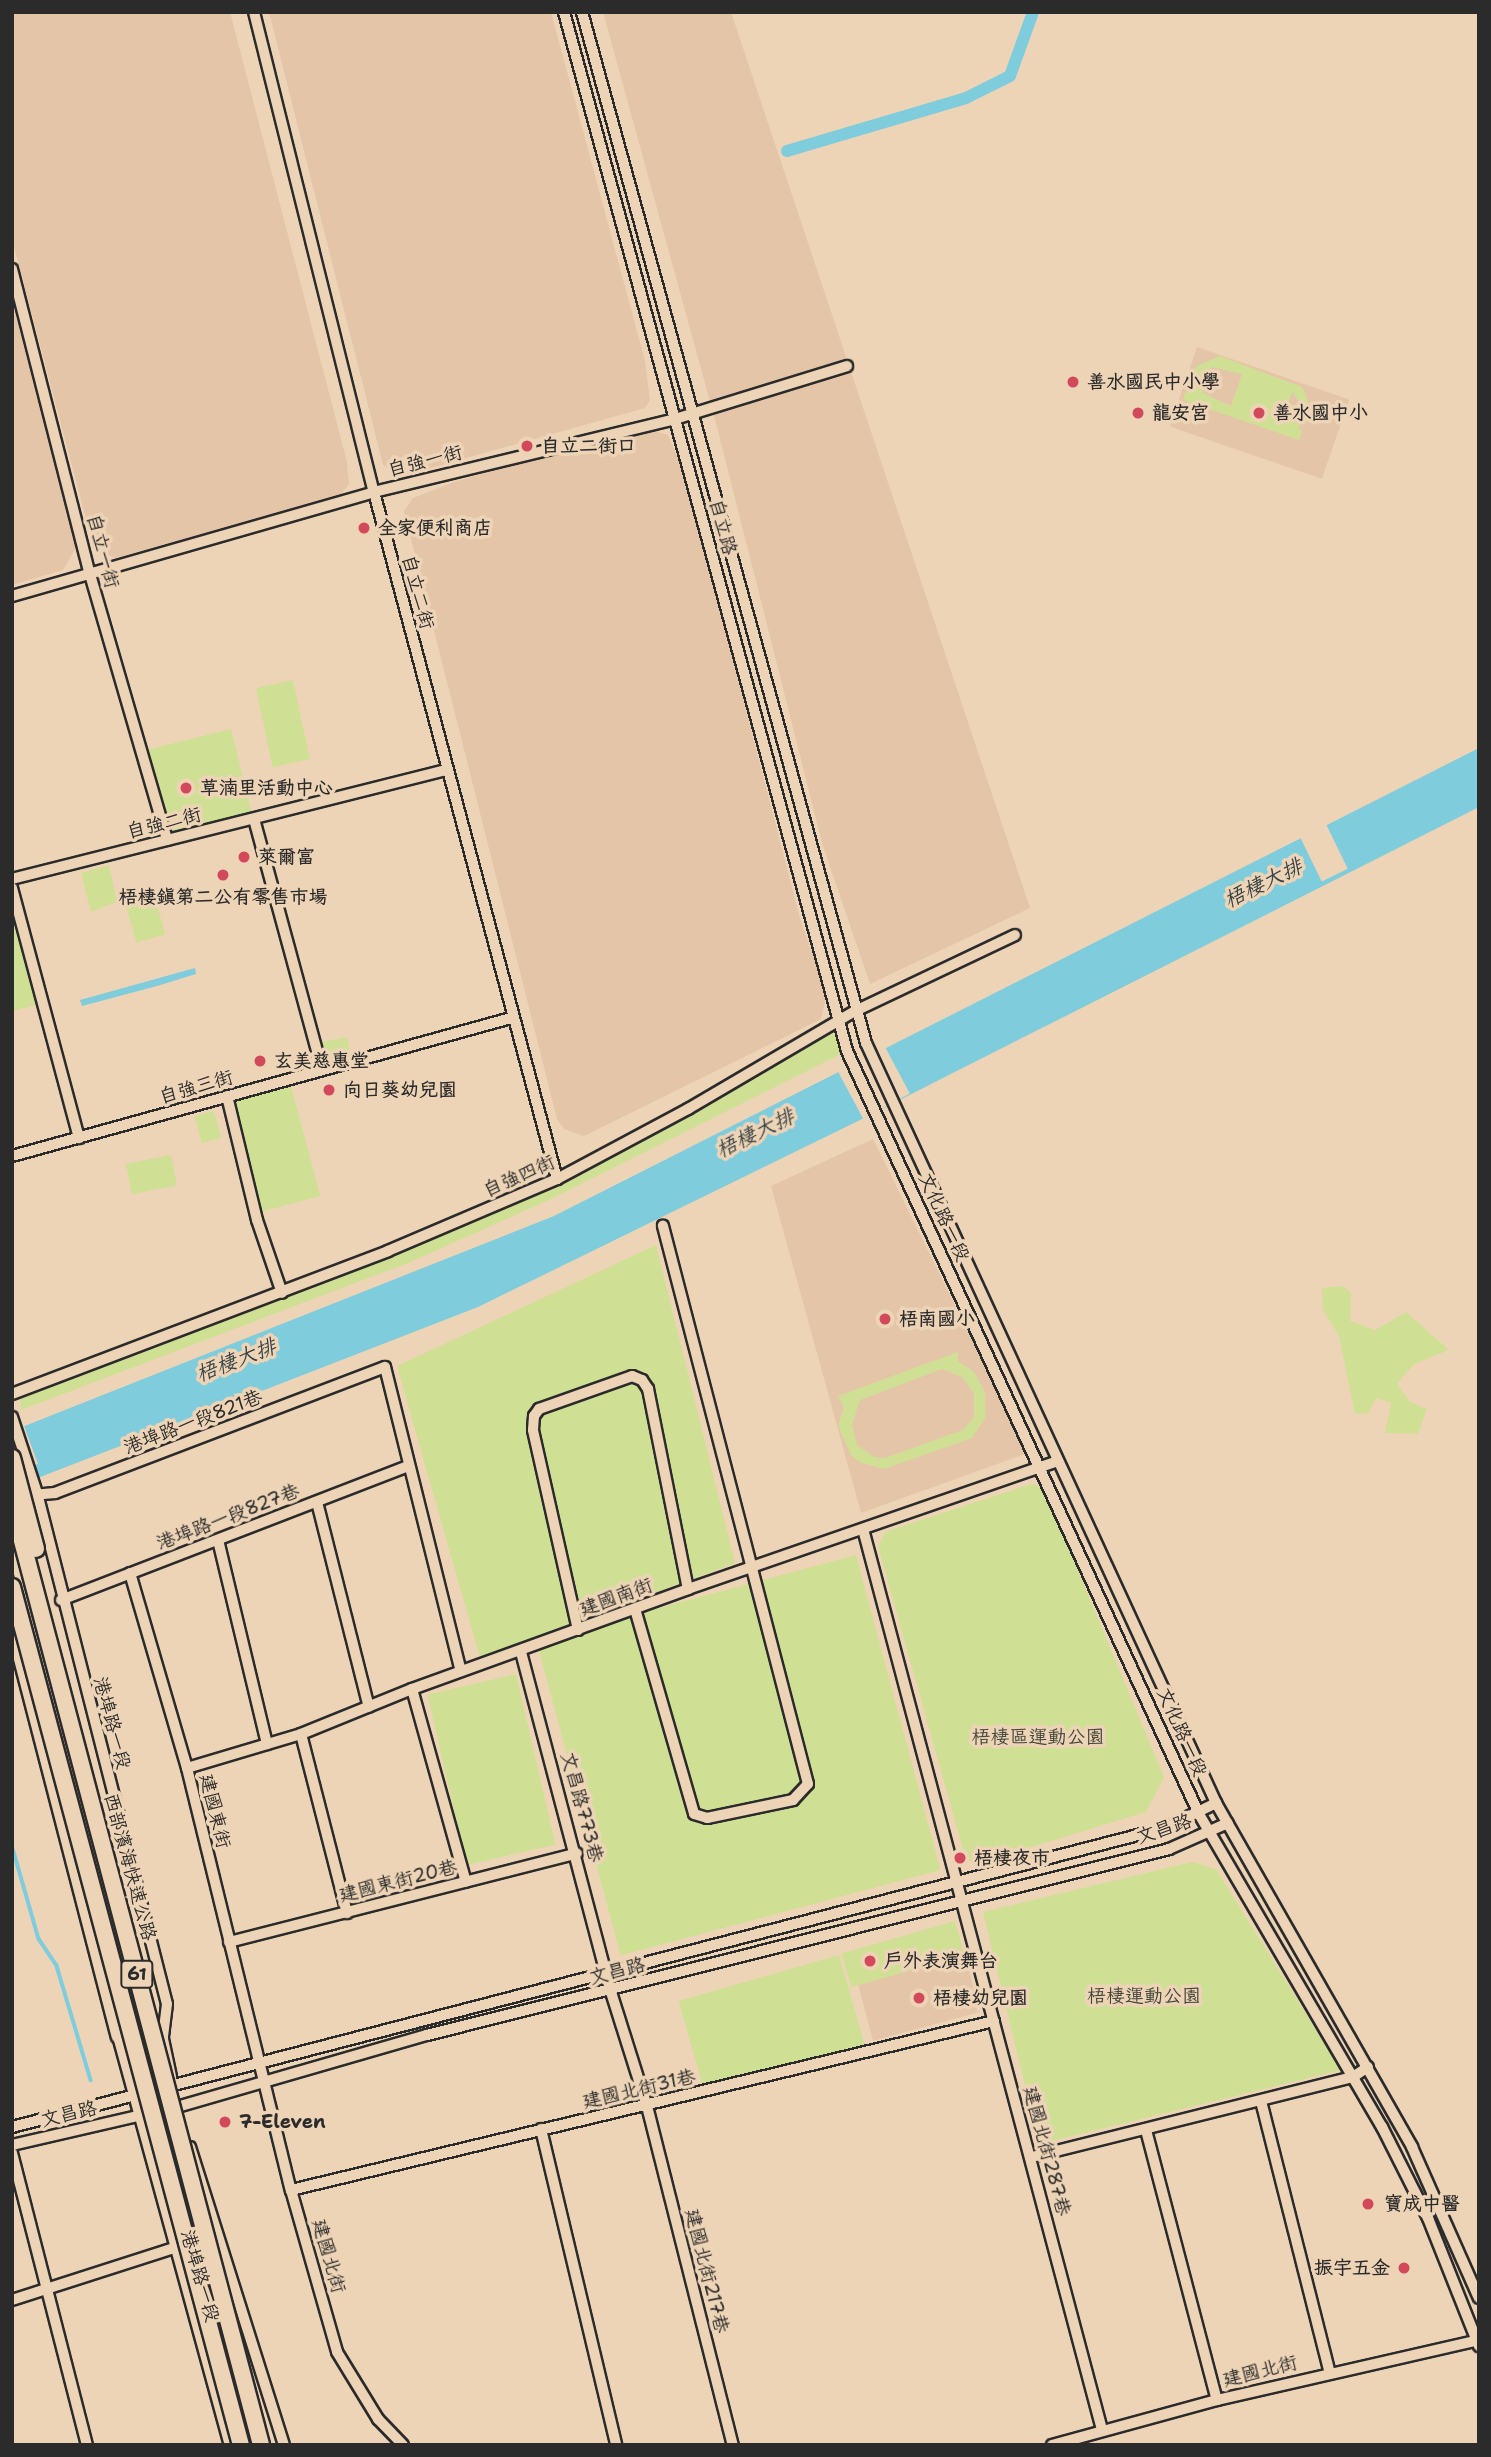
<!DOCTYPE html>
<meta charset="utf-8">
<style>
body{margin:0}
#map{position:relative;width:1491px;height:2457px;overflow:hidden;background:#eed4b6;font-family:"Shantell Sans","LXGW WenKai TC",sans-serif}
div>[style]{position:absolute}
[style*='--x']{left:calc(var(--x)*1px);top:calc(var(--y)*1px);width:calc(var(--w)*1px);rotate:calc(var(--a)*1deg)}
.built>*{inset:0;background:#e5c5a8;transform-origin:0 0}
.green>*{inset:0;background:#cfe094;transform-origin:0 0}
.water>*{inset:0;background:#7eccdc}
.pier>*{inset:0;background:#eed4b6;transform-origin:0 0}
.stream>*{height:3.5px;margin:-1.75px;padding:0 1.75px;transform-origin:1.75px;border-radius:1.75px;background:#7eccdc}
.canal>*{height:12px;margin:-6px;padding:0 6px;transform-origin:6px;border-radius:6px;background:#7eccdc}
.roads{filter:drop-shadow(2px 0 #2b2b2b) drop-shadow(-2px 0 #2b2b2b) drop-shadow(0 2px #2b2b2b) drop-shadow(0 -2px #2b2b2b)}
.minor>*{height:10px;margin:-5px;padding:0 5px;transform-origin:5px;border-radius:5px;background:#eed4b6}
.highway>*{height:16px;margin:-8px;padding:0 8px;transform-origin:8px;border-radius:8px;background:#eed4b6}
.bridges{filter:drop-shadow(2px 0 #2b2b2b) drop-shadow(-2px 0 #2b2b2b) drop-shadow(0 2px #2b2b2b) drop-shadow(0 -2px #2b2b2b)}
.highway-bridge>*{height:16px;margin:-8px;padding:0 8px;transform-origin:8px;border-radius:8px;background:#eed4b6}
.dots>*{width:19px;height:19px;translate:-50% -50%;box-sizing:border-box;border:4px solid #eed4b6;border-radius:50%}
span{translate:-50% -50%;white-space:nowrap;text-align:center;line-height:1.15;-webkit-text-stroke:7px #eed4b6;paint-order:stroke}
.shield-label span{padding:2px 5px;background:#eed4b6;border:2px solid;border-radius:5px;-webkit-text-stroke-width:0}
.shield-label{font-size:18px;color:#2b2b2b;font-weight:700}
.poi-label{font-size:19px;color:#2b2b2b;font-weight:700}
.left{translate:0 -50%;text-align:left}
.right{translate:-100% -50%;text-align:right}
.street-label{font-size:19px;color:#2b2b2b}
.park-label{font-size:19px;color:#44463b}
.water-label{font-size:21px;color:#374346;font-style:italic}
.frame{position:absolute;inset:0;border:14px solid #2b2b2b;pointer-events:none}
</style>
<div id="map">
<div class="built">
<div style="clip-path:polygon(12px 12px,230px 12px,347px 462px,349px 484px,339px 496px,115px 558px,94px 549px,12px 239px)"></div>
<div style="clip-path:polygon(269px 12px,551px 12px,645px 361px,650px 400px,645px 408px,406px 475px,383px 465px)"></div>
<div style="clip-path:polygon(603px 12px,731px 12px,1030px 908px,870px 984px,822px 843px,717px 427px)"></div>
<div style="clip-path:polygon(12px 292px,79px 542px,63px 570px,12px 585px)"></div>
<div style="left:1197px;top:347px;width:161px;height:84px;rotate:19deg"></div>
<div style="clip-path:polygon(649px 429px,668px 435px,685px 475px,801px 922px,827px 992px,821px 1019px,584px 1136px,564px 1129px,557px 1119px,404px 511px,413px 498px,457px 481px)"></div>
<div style="clip-path:polygon(873px 1139px,1028px 1453px,861px 1513px,771px 1186px)"></div>
<div style="left:965px;top:1955px;width:59px;height:111px;rotate:75deg"></div>
</div>
<div class="green">
<div style="clip-path:polygon(evenodd,1220px 356px,1302px 387px,1310px 406px,1298px 428px,1302px 431px,1299px 440px,1183px 400px,1186px 391px,1192px 392px,1190px 379px,1197px 366px,1220px 356px,1211px 367px,1242px 374px,1231px 406px,1203px 393px,1200px 378px,1211px 367px,1220px 356px,1292px 392px,1300px 403px,1298px 414px,1281px 423px,1292px 392px)"></div>
<div style="left:293px;top:680px;width:81px;height:38px;rotate:78deg"></div>
<div style="left:231px;top:729px;width:93px;height:89px;rotate:76deg"></div>
<div style="clip-path:polygon(109px 865px,117px 902px,91px 912px,81px 873px)"></div>
<div style="clip-path:polygon(12px 888px,41px 1004px,12px 1011px)"></div>
<div style="left:154px;top:895px;width:41px;height:30px;rotate:74deg"></div>
<div style="clip-path:polygon(832px 1031px,847px 1051px,549px 1200px,408px 1263px,21px 1410px,20px 1391px,540px 1186px)"></div>
<div style="left:347px;top:1037px;width:25px;height:33px;rotate:79deg"></div>
<div style="left:289px;top:1079px;width:121px;height:64px;rotate:75deg"></div>
<div style="left:214px;top:1111px;width:28px;height:20px;rotate:75deg"></div>
<div style="left:171px;top:1155px;width:31px;height:46px;rotate:79deg"></div>
<div style="clip-path:polygon(656px 1245px,735px 1563px,480px 1658px,397px 1366px)"></div>
<div style="clip-path:polygon(1343px 1286px,1351px 1293px,1350px 1321px,1375px 1330px,1406px 1312px,1449px 1350px,1414px 1364px,1397px 1384px,1410px 1402px,1427px 1409px,1418px 1434px,1385px 1433px,1391px 1403px,1376px 1398px,1368px 1413px,1355px 1414px,1339px 1336px,1323px 1310px,1322px 1288px)"></div>
<div style="clip-path:polygon(evenodd,958px 1352px,958px 1361px,974px 1372px,986px 1394px,985px 1418px,972px 1438px,884px 1469px,859px 1462px,851px 1455px,838px 1425px,844px 1408px,838px 1396px,958px 1352px,942px 1369px,962px 1377px,974px 1393px,974px 1417px,963px 1430px,885px 1458px,874px 1457px,857px 1445px,852px 1424px,860px 1400px,942px 1369px)"></div>
<div style="clip-path:polygon(1031px 1484px,1043px 1487px,1164px 1777px,1146px 1812px,979px 1863px,966px 1860px,878px 1546px,885px 1532px)"></div>
<div style="left:856px;top:1555px;width:326px;height:331px;rotate:75deg"></div>
<div style="left:516px;top:1674px;width:175px;height:91px;rotate:77deg"></div>
<div style="clip-path:polygon(1192px 1862px,1216px 1869px,1341px 2070px,1039px 2144px,983px 1912px)"></div>
<div style="left:955px;top:1921px;width:35px;height:118px;rotate:74deg"></div>
<div style="left:839px;top:1955px;width:99px;height:167px;rotate:74deg"></div>
</div>
<div class="water">
<div style="clip-path:polygon(1479px 748px,1479px 807px,860px 1120px,478px 1307px,12px 1488px,12px 1431px,554px 1216px)"></div>
<div style="clip-path:polygon(195px 968px,196px 974px,157px 986px,82px 1006px,80px 1000px)"></div>
</div>
<div class="pier">
<div style="left:1325px;top:822px;width:52px;height:29px;rotate:64deg"></div>
<div style="left:884px;top:1045px;width:55px;height:53px;rotate:62deg"></div>
<div style="clip-path:polygon(23px 1423px,38px 1464px,12px 1474px,12px 1427px)"></div>
</div>
<div class="stream">
<div style="--x:12;--y:1845;--w:98;--a:74"></div>
<div style="--x:39;--y:1939;--w:32;--a:56"></div>
<div style="--x:57;--y:1966;--w:119;--a:73.4"></div>
</div>
<div class="canal">
<div style="--x:787;--y:151;--w:187;--a:-16.5"></div>
<div style="--x:966;--y:98;--w:49;--a:-26.6"></div>
<div style="--x:1010;--y:76;--w:68;--a:-70.2"></div>
</div>
<div class="roads">
<div class="minor">
<div style="--x:254;--y:12;--w:495;--a:76"></div>
<div style="--x:374;--y:492;--w:711;--a:75.08"></div>
<div style="--x:564;--y:12;--w:1077;--a:74.76"></div>
<div style="--x:847;--y:1051;--w:840;--a:65.23"></div>
<div style="--x:1199;--y:1814;--w:363;--a:59.7"></div>
<div style="--x:1382;--y:2127;--w:102;--a:63.2"></div>
<div style="--x:1428;--y:2218;--w:138;--a:68.3"></div>
<div style="--x:582;--y:12;--w:1069;--a:74.6"></div>
<div style="--x:866;--y:1043;--w:837;--a:65.27"></div>
<div style="--x:1216;--y:1803;--w:396;--a:60.3"></div>
<div style="--x:1412;--y:2147;--w:165;--a:66.1"></div>
<div style="--x:12;--y:269;--w:312;--a:75.7"></div>
<div style="--x:89;--y:571;--w:280;--a:73.8"></div>
<div style="--x:12;--y:596;--w:377;--a:-16"></div>
<div style="--x:374;--y:492;--w:310;--a:-13.6"></div>
<div style="--x:675;--y:419;--w:180;--a:-17.1"></div>
<div style="--x:254;--y:819;--w:260;--a:74.8"></div>
<div style="--x:12;--y:879;--w:447;--a:-14.1"></div>
<div style="--x:12;--y:888;--w:259;--a:75"></div>
<div style="--x:227;--y:1096;--w:128;--a:76.4"></div>
<div style="--x:257;--y:1220;--w:77;--a:71.1"></div>
<div style="--x:12;--y:1156;--w:518;--a:-15.46"></div>
<div style="--x:12;--y:1394;--w:402;--a:-20.8"></div>
<div style="--x:388;--y:1251;--w:184;--a:-23.1"></div>
<div style="--x:557;--y:1179;--w:149;--a:-28.1"></div>
<div style="--x:688;--y:1109;--w:194;--a:-30.4"></div>
<div style="--x:855;--y:1011;--w:177;--a:-25.4"></div>
<div style="--x:12;--y:1417;--w:80;--a:71.8"></div>
<div style="--x:37;--y:1493;--w:527;--a:75.73"></div>
<div style="--x:167;--y:2004;--w:35;--a:97"></div>
<div style="--x:163;--y:2039;--w:39;--a:78"></div>
<div style="--x:32;--y:1495;--w:23;--a:-5"></div>
<div style="--x:55;--y:1493;--w:353;--a:-20.9"></div>
<div style="--x:385;--y:1367;--w:313;--a:76"></div>
<div style="--x:317;--y:1502;--w:211;--a:75.8"></div>
<div style="--x:863;--y:1529;--w:932;--a:75.14"></div>
<div style="--x:218;--y:1540;--w:210;--a:76.5"></div>
<div style="--x:12;--y:1547;--w:396;--a:75.2"></div>
<div style="--x:113;--y:1930;--w:44;--a:68.7"></div>
<div style="--x:130;--y:1573;--w:203;--a:73.7"></div>
<div style="--x:187;--y:1768;--w:435;--a:76.2"></div>
<div style="--x:291;--y:2190;--w:168;--a:74.1"></div>
<div style="--x:337;--y:2352;--w:79;--a:58.5"></div>
<div style="--x:378;--y:2419;--w:36;--a:46"></div>
<div style="--x:61;--y:1600;--w:372;--a:-21.1"></div>
<div style="--x:635;--y:1609;--w:213;--a:73.9"></div>
<div style="--x:694;--y:1814;--w:14;--a:17"></div>
<div style="--x:707;--y:1818;--w:88;--a:-11.8"></div>
<div style="--x:793;--y:1800;--w:22;--a:-47"></div>
<div style="--x:808;--y:1784;--w:577;--a:-104.57"></div>
<div style="--x:578;--y:1630;--w:205;--a:-102.7"></div>
<div style="--x:533;--y:1430;--w:14;--a:-86"></div>
<div style="--x:534;--y:1416;--w:9;--a:-54"></div>
<div style="--x:539;--y:1409;--w:99;--a:-19.5"></div>
<div style="--x:632;--y:1376;--w:11;--a:22"></div>
<div style="--x:642;--y:1380;--w:11;--a:56"></div>
<div style="--x:648;--y:1389;--w:204;--a:78.7"></div>
<div style="--x:521;--y:1652;--w:352;--a:75.2"></div>
<div style="--x:611;--y:1992;--w:120;--a:72.5"></div>
<div style="--x:647;--y:2106;--w:350;--a:75.8"></div>
<div style="--x:412;--y:1689;--w:200;--a:74.4"></div>
<div style="--x:301;--y:1734;--w:185;--a:75.6"></div>
<div style="--x:187;--y:1768;--w:119;--a:-16.6"></div>
<div style="--x:301;--y:1734;--w:120;--a:-22.1"></div>
<div style="--x:412;--y:1689;--w:294;--a:-19.9"></div>
<div style="--x:688;--y:1589;--w:391;--a:-19.1"></div>
<div style="--x:229;--y:1942;--w:359;--a:-14.3"></div>
<div style="--x:116;--y:2029;--w:431;--a:74.7"></div>
<div style="--x:1261;--y:2101;--w:281;--a:75.8"></div>
<div style="--x:12;--y:2127;--w:1191;--a:-14.54"></div>
<div style="--x:1165;--y:1828;--w:57;--a:-26.1"></div>
<div style="--x:541;--y:2129;--w:325;--a:76.6"></div>
<div style="--x:1146;--y:2130;--w:279;--a:75.3"></div>
<div style="--x:12;--y:2145;--w:169;--a:-13"></div>
<div style="--x:177;--y:2107;--w:260;--a:-16.1"></div>
<div style="--x:427;--y:2035;--w:765;--a:-14.07"></div>
<div style="--x:1169;--y:1849;--w:64;--a:-23.8"></div>
<div style="--x:190;--y:2147;--w:312;--a:72.5"></div>
<div style="--x:12;--y:2153;--w:301;--a:75.6"></div>
<div style="--x:1032;--y:2157;--w:331;--a:-14"></div>
<div style="--x:1353;--y:2077;--w:18;--a:-34"></div>
<div style="--x:291;--y:2190;--w:723;--a:-13.52"></div>
<div style="--x:12;--y:2300;--w:170;--a:-17.8"></div>
<div style="--x:1052;--y:2445;--w:171;--a:-15.3"></div>
<div style="--x:1217;--y:2400;--w:269;--a:-12.9"></div>
</div>
<div class="highway">
<div style="--x:12;--y:1620;--w:429;--a:75.5"></div>
</div>
</div>
<div class="bridges">
<div class="highway-bridge">
<div style="--x:12;--y:1458;--w:94;--a:75.2"></div>
<div style="--x:12;--y:1503;--w:974;--a:75.19"></div>
<div style="--x:12;--y:1587;--w:888;--a:75.06"></div>
</div>
</div>
<div class="dots">
<div style="left:1073px;top:382px;background:#d1495b"></div>
<div style="left:1138px;top:413px;background:#d1495b"></div>
<div style="left:1259px;top:413px;background:#d1495b"></div>
<div style="left:527px;top:446px;background:#d1495b"></div>
<div style="left:364px;top:528px;background:#d1495b"></div>
<div style="left:186px;top:788px;background:#d1495b"></div>
<div style="left:244px;top:857px;background:#d1495b"></div>
<div style="left:223px;top:875px;background:#d1495b"></div>
<div style="left:260px;top:1061px;background:#d1495b"></div>
<div style="left:329px;top:1090px;background:#d1495b"></div>
<div style="left:885px;top:1319px;background:#d1495b"></div>
<div style="left:960px;top:1858px;background:#d1495b"></div>
<div style="left:870px;top:1961px;background:#d1495b"></div>
<div style="left:919px;top:1998px;background:#d1495b"></div>
<div style="left:225px;top:2122px;background:#d1495b"></div>
<div style="left:1368px;top:2204px;background:#d1495b"></div>
<div style="left:1404px;top:2268px;background:#d1495b"></div>
</div>
<div class="shield-label">
<span style="left:137px;top:1974px">61</span>
</div>
<div class="poi-label">
<span class="left" style="left:1087px;top:382px">善水國民中小學</span>
<span class="left" style="left:1152px;top:413px">龍安宮</span>
<span class="left" style="left:1273px;top:413px">善水國中小</span>
<span class="left" style="left:541px;top:446px">自立二街口</span>
<span class="left" style="left:378px;top:528px">全家便利商店</span>
<span class="left" style="left:200px;top:788px">草湳里活動中心</span>
<span class="left" style="left:258px;top:857px">萊爾富</span>
<span style="left:223px;top:897px">梧棲鎮第二公有零售市場</span>
<span class="left" style="left:274px;top:1061px">玄美慈惠堂</span>
<span class="left" style="left:343px;top:1090px">向日葵幼兒園</span>
<span class="left" style="left:899px;top:1319px">梧南國小</span>
<span class="left" style="left:974px;top:1858px">梧棲夜市</span>
<span class="left" style="left:884px;top:1961px">戶外表演舞台</span>
<span class="left" style="left:933px;top:1998px">梧棲幼兒園</span>
<span class="left" style="left:239px;top:2122px">7-Eleven</span>
<span class="left" style="left:1384px;top:2204px">寶成中醫</span>
<span class="right" style="left:1390px;top:2268px">振宇五金</span>
</div>
<div class="street-label">
<span style="left:425px;top:461px;rotate:-14deg">自強一街</span>
<span style="left:723px;top:527px;rotate:75deg">自立路</span>
<span style="left:103px;top:551px;rotate:75deg">自立一街</span>
<span style="left:418px;top:592px;rotate:75deg">自立二街</span>
<span style="left:164px;top:823px;rotate:-14deg">自強二街</span>
<span style="left:196px;top:1087px;rotate:-16deg">自強三街</span>
<span style="left:519px;top:1176px;rotate:-24deg">自強四街</span>
<span style="left:944px;top:1217px;rotate:65deg">文化路一段</span>
<span style="left:193px;top:1422px;rotate:-21deg">港埠路一段821巷</span>
<span style="left:228px;top:1517px;rotate:-21deg">港埠路一段827巷</span>
<span style="left:616px;top:1597px;rotate:-20deg">建國南街</span>
<span style="left:112px;top:1723px;rotate:75deg">港埠路一段</span>
<span style="left:1182px;top:1732px;rotate:66deg">文化路一段</span>
<span style="left:582px;top:1807px;rotate:75deg">文昌路773巷</span>
<span style="left:215px;top:1811px;rotate:76deg">建國東街</span>
<span style="left:1164px;top:1829px;rotate:-18deg">文昌路</span>
<span style="left:130px;top:1867px;rotate:75deg">西部濱海快速公路</span>
<span style="left:398px;top:1881px;rotate:-14deg">建國東街20巷</span>
<span style="left:617px;top:1971px;rotate:-14deg">文昌路</span>
<span style="left:639px;top:2089px;rotate:-13deg">建國北街31巷</span>
<span style="left:69px;top:2114px;rotate:-13deg">文昌路</span>
<span style="left:1047px;top:2151px;rotate:75deg">建國北街287巷</span>
<span style="left:329px;top:2256px;rotate:74deg">建國北街</span>
<span style="left:707px;top:2271px;rotate:76deg">建國北街217巷</span>
<span style="left:200px;top:2276px;rotate:74deg">港埠路一段</span>
<span style="left:1260px;top:2371px;rotate:-14deg">建國北街</span>
</div>
<div class="park-label">
<span style="left:1038px;top:1737px">梧棲區運動公園</span>
<span style="left:1144px;top:1996px">梧棲運動公園</span>
</div>
<div class="water-label">
<span style="left:1263px;top:883px;rotate:-26deg">梧棲大排</span>
<span style="left:755px;top:1133px;rotate:-26deg">梧棲大排</span>
<span style="left:236px;top:1360px;rotate:-21deg">梧棲大排</span>
</div>
<div class="frame"></div>
</div>
